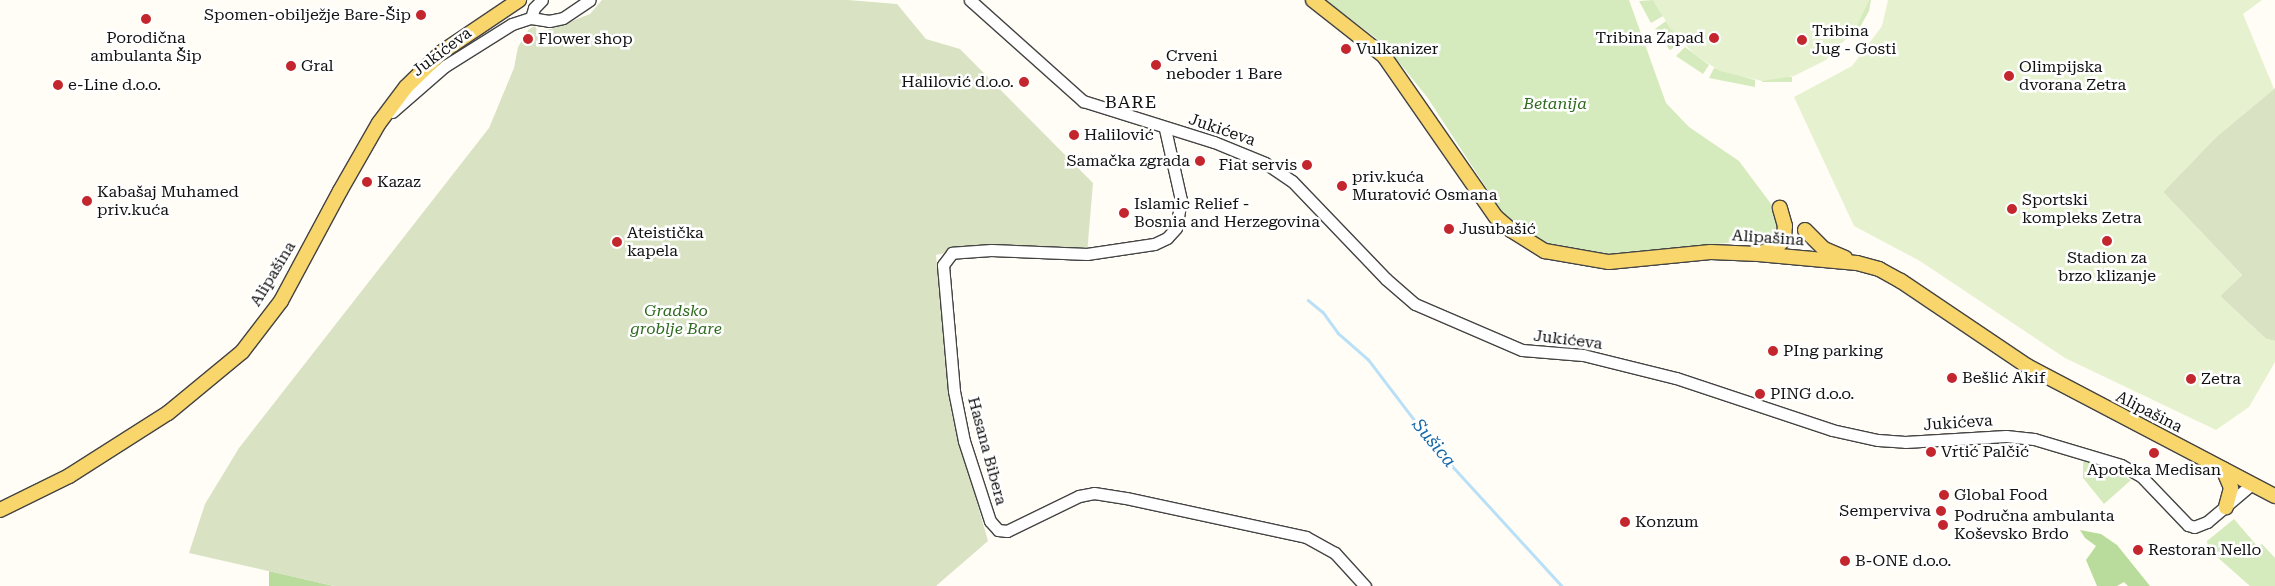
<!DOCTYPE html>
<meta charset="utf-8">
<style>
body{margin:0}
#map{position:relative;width:2275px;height:586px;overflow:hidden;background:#fffdf5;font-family:"Roboto Serif",serif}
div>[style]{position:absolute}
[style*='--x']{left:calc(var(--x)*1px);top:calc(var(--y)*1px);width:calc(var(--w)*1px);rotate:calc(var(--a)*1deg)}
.green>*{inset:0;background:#d5ebbd;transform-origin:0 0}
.forest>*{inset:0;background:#b9dc9c}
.cemetery>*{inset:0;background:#d9e3c4}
.pitch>*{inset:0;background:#e6f2cf}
.stream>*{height:2.5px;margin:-1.25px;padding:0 1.25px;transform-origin:1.25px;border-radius:1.25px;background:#b9e0f7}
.roads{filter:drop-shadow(1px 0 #444) drop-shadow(-1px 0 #444) drop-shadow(0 1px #444) drop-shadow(0 -1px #444)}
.tertiary>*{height:11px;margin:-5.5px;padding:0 5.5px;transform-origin:5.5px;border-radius:5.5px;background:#fff}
.primary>*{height:14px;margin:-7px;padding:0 7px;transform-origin:7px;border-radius:7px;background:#f9d66b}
.dots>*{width:14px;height:14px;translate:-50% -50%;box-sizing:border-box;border:2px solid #fff;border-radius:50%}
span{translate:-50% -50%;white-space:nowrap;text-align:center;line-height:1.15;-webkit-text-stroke:5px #fff;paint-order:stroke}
.poi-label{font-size:16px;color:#111}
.right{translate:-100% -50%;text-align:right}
.left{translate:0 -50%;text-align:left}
.street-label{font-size:16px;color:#111}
.park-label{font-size:16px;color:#2f6b1f;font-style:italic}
.neighbourhood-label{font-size:18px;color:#111;letter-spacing:1px}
.water-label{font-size:18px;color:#1768a6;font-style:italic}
</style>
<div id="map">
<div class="green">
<div style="clip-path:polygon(1325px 0,1629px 0,1666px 103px,1689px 127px,1739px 161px,1780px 216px,1777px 241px,1735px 242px,1609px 256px,1551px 247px,1524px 233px,1504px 215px,1427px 97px,1402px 66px,1376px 38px)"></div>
<div style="clip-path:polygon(1653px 0,1663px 16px,1651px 23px,1639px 1px)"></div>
<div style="clip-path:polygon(1869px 0,1871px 0,1869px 11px,1854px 38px,1850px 36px)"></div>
<div style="left:1666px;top:21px;width:26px;height:14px;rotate:54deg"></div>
<div style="clip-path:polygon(1685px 47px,1709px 65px,1703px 74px,1676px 56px)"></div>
<div style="clip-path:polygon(1714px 68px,1755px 80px,1755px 87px,1709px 78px)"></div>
<div style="left:1792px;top:77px;width:5px;height:30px;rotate:90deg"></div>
<div style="clip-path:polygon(2091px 460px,2131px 480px,2104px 504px,2083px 478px,2083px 462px)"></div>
<div style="clip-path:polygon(2234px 519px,2258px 547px,2262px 544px,2275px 558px,2275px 586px,2250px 586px,2208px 549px,2207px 541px)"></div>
</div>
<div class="forest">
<div style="clip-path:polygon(2080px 530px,2101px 534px,2117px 545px,2150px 586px,2128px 586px,2124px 582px,2117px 586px,2097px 586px,2086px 560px,2096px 546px,2085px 538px)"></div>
<div style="clip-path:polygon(269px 571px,334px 586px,269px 586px)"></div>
</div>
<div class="cemetery">
<div style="clip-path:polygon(602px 0,848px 0,897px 4px,926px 39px,960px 49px,1093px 183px,1087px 254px,1050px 247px,973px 246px,936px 255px,952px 415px,988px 541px,936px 586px,334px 586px,189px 553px,205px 504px,239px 448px,489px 128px,514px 68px,518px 47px,529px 29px,535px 26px,538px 32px,551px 29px,590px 14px)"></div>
<div style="clip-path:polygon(2275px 88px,2275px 341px,2266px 339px,2220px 296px,2242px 275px,2163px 192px,2216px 137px)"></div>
</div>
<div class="pitch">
<div style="clip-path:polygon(1653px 0,1869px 0,1856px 28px,1826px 60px,1794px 76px,1762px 81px,1720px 71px,1695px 55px,1670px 28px)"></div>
<div style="clip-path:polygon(1888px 0,2262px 0,2243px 14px,2274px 89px,2216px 137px,2163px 192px,2242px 275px,2220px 296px,2266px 339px,2275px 341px,2275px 362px,2249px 407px,2216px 430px,2065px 358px,1920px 261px,1854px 226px,1794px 97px,1852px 66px,1882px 26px)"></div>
</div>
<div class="stream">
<div style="--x:1308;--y:300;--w:19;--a:39"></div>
<div style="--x:1323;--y:312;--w:26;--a:54"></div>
<div style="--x:1338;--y:333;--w:40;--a:41"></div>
<div style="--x:1368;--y:359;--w:111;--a:52.7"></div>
<div style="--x:1435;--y:447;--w:188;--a:47.6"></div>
</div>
<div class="roads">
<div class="tertiary">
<div style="--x:970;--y:0;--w:152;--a:41.8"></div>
<div style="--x:1083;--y:101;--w:137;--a:17.4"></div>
<div style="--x:1214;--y:142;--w:55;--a:22.4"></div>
<div style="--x:1265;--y:163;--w:32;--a:34"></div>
<div style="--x:1292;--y:181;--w:136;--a:46.2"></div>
<div style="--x:1386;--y:279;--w:38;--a:41"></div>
<div style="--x:1415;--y:304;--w:116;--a:23.3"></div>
<div style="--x:1522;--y:350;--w:61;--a:4.7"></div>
<div style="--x:1583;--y:355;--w:96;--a:13.9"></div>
<div style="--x:1676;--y:378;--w:164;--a:18.4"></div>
<div style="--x:1832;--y:430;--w:47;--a:12.3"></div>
<div style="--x:1878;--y:440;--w:27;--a:4"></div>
<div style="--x:1905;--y:442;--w:101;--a:-3.4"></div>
<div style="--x:2006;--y:436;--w:28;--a:6"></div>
<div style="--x:2034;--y:439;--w:91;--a:16.6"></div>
<div style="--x:2121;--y:465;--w:23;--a:29"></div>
<div style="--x:2141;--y:476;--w:68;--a:46.2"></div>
<div style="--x:2188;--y:525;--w:6;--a:18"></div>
<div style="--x:2194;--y:527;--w:14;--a:-21"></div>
<div style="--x:2207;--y:522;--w:59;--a:-40.2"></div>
<div style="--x:531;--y:18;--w:10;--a:-73"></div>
<div style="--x:534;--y:8;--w:11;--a:-45"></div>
<div style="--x:392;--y:112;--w:70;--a:-41"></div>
<div style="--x:445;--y:66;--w:79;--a:-32.1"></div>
<div style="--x:512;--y:24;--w:20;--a:-18"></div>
<div style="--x:531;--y:18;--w:18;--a:9"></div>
<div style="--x:549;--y:21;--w:14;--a:-12"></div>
<div style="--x:563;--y:18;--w:32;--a:-34"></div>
<div style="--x:1165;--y:129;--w:73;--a:77.3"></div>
<div style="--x:1181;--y:200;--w:28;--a:100"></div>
<div style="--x:1176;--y:228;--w:13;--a:132"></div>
<div style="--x:1167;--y:238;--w:14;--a:155"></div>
<div style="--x:1154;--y:244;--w:68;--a:171.5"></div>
<div style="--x:1087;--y:254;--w:96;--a:-177.6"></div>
<div style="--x:991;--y:250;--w:39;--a:176"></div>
<div style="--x:952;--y:253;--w:15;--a:127"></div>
<div style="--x:943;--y:265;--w:126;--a:85"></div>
<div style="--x:954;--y:391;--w:51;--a:78.7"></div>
<div style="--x:964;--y:441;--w:84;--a:72"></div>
<div style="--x:990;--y:521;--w:12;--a:48"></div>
<div style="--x:998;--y:530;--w:9;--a:6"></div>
<div style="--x:1007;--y:531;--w:80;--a:-25.9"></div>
<div style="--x:1079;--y:496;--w:15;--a:-11"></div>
<div style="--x:1094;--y:493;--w:32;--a:9"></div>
<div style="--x:1126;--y:498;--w:184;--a:12.2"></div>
<div style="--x:1306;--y:537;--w:33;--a:29"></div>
<div style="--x:1335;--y:553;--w:45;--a:47.7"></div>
</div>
<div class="primary">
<div style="--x:1313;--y:0;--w:90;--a:38.3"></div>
<div style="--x:1384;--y:56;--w:196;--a:55.2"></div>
<div style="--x:1496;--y:217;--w:20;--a:41"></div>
<div style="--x:1511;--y:230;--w:40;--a:32"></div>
<div style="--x:1545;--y:251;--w:65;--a:9.8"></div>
<div style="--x:1609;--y:262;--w:102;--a:-5.6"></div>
<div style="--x:1711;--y:252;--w:47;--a:2.4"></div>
<div style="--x:1758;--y:254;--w:99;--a:5.2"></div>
<div style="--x:1857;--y:263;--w:23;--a:15"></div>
<div style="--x:1879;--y:269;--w:25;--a:29"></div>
<div style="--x:1901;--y:281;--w:152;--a:34"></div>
<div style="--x:2027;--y:366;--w:280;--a:27.7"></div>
<div style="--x:1805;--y:230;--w:27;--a:45"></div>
<div style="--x:1824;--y:249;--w:23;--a:23"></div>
<div style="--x:1761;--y:253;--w:18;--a:-22"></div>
<div style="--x:1778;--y:246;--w:9;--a:-49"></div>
<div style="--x:1784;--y:239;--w:13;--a:-86"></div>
<div style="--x:1785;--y:226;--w:19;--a:-106"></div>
<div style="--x:2223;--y:469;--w:21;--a:67"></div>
<div style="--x:2231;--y:488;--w:20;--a:105"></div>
<div style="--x:0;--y:510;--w:77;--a:-26.2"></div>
<div style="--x:69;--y:476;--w:117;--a:-32.5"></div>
<div style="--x:168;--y:413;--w:96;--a:-39.5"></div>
<div style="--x:242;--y:352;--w:64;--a:-52.6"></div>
<div style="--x:281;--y:301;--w:125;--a:-61.8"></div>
<div style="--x:340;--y:191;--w:78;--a:-60.2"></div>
<div style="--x:379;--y:123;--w:45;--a:-53.1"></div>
<div style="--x:406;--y:87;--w:50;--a:-44.2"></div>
<div style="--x:442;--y:52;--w:93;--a:-34"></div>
</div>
</div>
<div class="dots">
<div style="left:421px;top:15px;background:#c4262e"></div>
<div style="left:146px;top:19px;background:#c4262e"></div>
<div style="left:1714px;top:38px;background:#c4262e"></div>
<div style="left:528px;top:39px;background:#c4262e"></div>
<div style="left:1802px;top:40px;background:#c4262e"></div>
<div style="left:1346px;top:49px;background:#c4262e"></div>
<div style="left:1156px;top:65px;background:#c4262e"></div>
<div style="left:291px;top:66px;background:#c4262e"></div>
<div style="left:2009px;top:76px;background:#c4262e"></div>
<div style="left:1024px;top:82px;background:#c4262e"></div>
<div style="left:58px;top:85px;background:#c4262e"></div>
<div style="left:1074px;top:135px;background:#c4262e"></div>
<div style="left:1200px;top:161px;background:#c4262e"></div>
<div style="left:1307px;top:165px;background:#c4262e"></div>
<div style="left:367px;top:182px;background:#c4262e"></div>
<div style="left:1342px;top:186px;background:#c4262e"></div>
<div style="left:87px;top:201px;background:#c4262e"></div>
<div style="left:2012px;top:209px;background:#c4262e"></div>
<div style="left:1124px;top:213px;background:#c4262e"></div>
<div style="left:1449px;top:229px;background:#c4262e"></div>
<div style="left:2107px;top:241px;background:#c4262e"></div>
<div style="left:617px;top:242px;background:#c4262e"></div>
<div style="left:1773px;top:351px;background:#c4262e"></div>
<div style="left:1952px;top:378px;background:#c4262e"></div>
<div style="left:2191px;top:379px;background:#c4262e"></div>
<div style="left:1760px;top:394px;background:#c4262e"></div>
<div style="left:1931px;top:452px;background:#c4262e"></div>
<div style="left:2154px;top:453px;background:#c4262e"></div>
<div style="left:1944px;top:495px;background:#c4262e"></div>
<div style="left:1941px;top:511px;background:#c4262e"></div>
<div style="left:1625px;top:522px;background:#c4262e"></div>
<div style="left:1943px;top:525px;background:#c4262e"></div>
<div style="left:2138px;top:550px;background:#c4262e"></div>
<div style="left:1845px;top:561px;background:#c4262e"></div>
</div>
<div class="poi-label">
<span class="right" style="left:411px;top:15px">Spomen-obilježje Bare-Šip</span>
<span class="left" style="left:1812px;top:40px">Tribina<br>Jug - Gosti</span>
<span style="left:146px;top:47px">Porodična<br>ambulanta Šip</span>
<span class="right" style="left:1704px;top:38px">Tribina Zapad</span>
<span class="left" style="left:538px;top:39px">Flower shop</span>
<span class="left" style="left:1356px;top:49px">Vulkanizer</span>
<span class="left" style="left:1166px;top:65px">Crveni<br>neboder 1 Bare</span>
<span class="left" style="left:301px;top:66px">Gral</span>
<span class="left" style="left:2019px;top:76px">Olimpijska<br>dvorana Zetra</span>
<span class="right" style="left:1014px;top:82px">Halilović d.o.o.</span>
<span class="left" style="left:68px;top:85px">e-Line d.o.o.</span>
<span class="left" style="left:1084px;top:135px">Halilović</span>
<span class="right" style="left:1190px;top:161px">Samačka zgrada</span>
<span class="right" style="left:1297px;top:165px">Fiat servis</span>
<span class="left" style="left:1352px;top:186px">priv.kuća<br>Muratović Osmana</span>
<span class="left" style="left:377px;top:182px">Kazaz</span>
<span class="left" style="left:97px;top:201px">Kabašaj Muhamed<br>priv.kuća</span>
<span class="left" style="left:2022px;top:209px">Sportski<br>kompleks Zetra</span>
<span class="left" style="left:1134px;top:213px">Islamic Relief -<br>Bosnia and Herzegovina</span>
<span class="left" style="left:1459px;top:229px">Jusubašić</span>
<span class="left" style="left:627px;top:242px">Ateistička<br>kapela</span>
<span style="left:2107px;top:267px">Stadion za<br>brzo klizanje</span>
<span class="left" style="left:1783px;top:351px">PIng parking</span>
<span class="left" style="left:1962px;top:378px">Bešlić Akif</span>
<span class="left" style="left:2201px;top:379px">Zetra</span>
<span class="left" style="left:1770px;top:394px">PING d.o.o.</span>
<span class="left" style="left:1941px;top:452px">Vrtić Palčić</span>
<span style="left:2154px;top:470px">Apoteka Medisan</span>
<span class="left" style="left:1954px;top:495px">Global Food</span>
<span class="right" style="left:1931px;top:511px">Semperviva</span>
<span class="left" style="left:1954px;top:525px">Područna ambulanta<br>Koševsko Brdo</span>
<span class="left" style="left:1635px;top:522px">Konzum</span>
<span class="left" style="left:2148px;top:550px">Restoran Nello</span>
<span class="left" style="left:1855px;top:561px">B-ONE d.o.o.</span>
</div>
<div class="street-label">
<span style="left:442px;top:52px;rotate:-37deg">Jukićeva</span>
<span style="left:1222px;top:130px;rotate:19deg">Jukićeva</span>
<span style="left:1768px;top:238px;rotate:4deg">Alipašina</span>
<span style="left:273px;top:274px;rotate:-59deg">Alipašina</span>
<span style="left:1568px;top:340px;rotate:7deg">Jukićeva</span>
<span style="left:2149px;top:412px;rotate:27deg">Alipašina</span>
<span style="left:1958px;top:423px;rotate:-4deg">Jukićeva</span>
<span style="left:987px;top:451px;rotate:75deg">Hasana Bibera</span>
</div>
<div class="park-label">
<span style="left:1555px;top:104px">Betanija</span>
<span style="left:676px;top:320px">Gradsko<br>groblje Bare</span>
</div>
<div class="neighbourhood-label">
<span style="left:1131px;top:102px">BARE</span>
</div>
<div class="water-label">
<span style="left:1434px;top:443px;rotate:50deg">Sušica</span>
</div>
</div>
